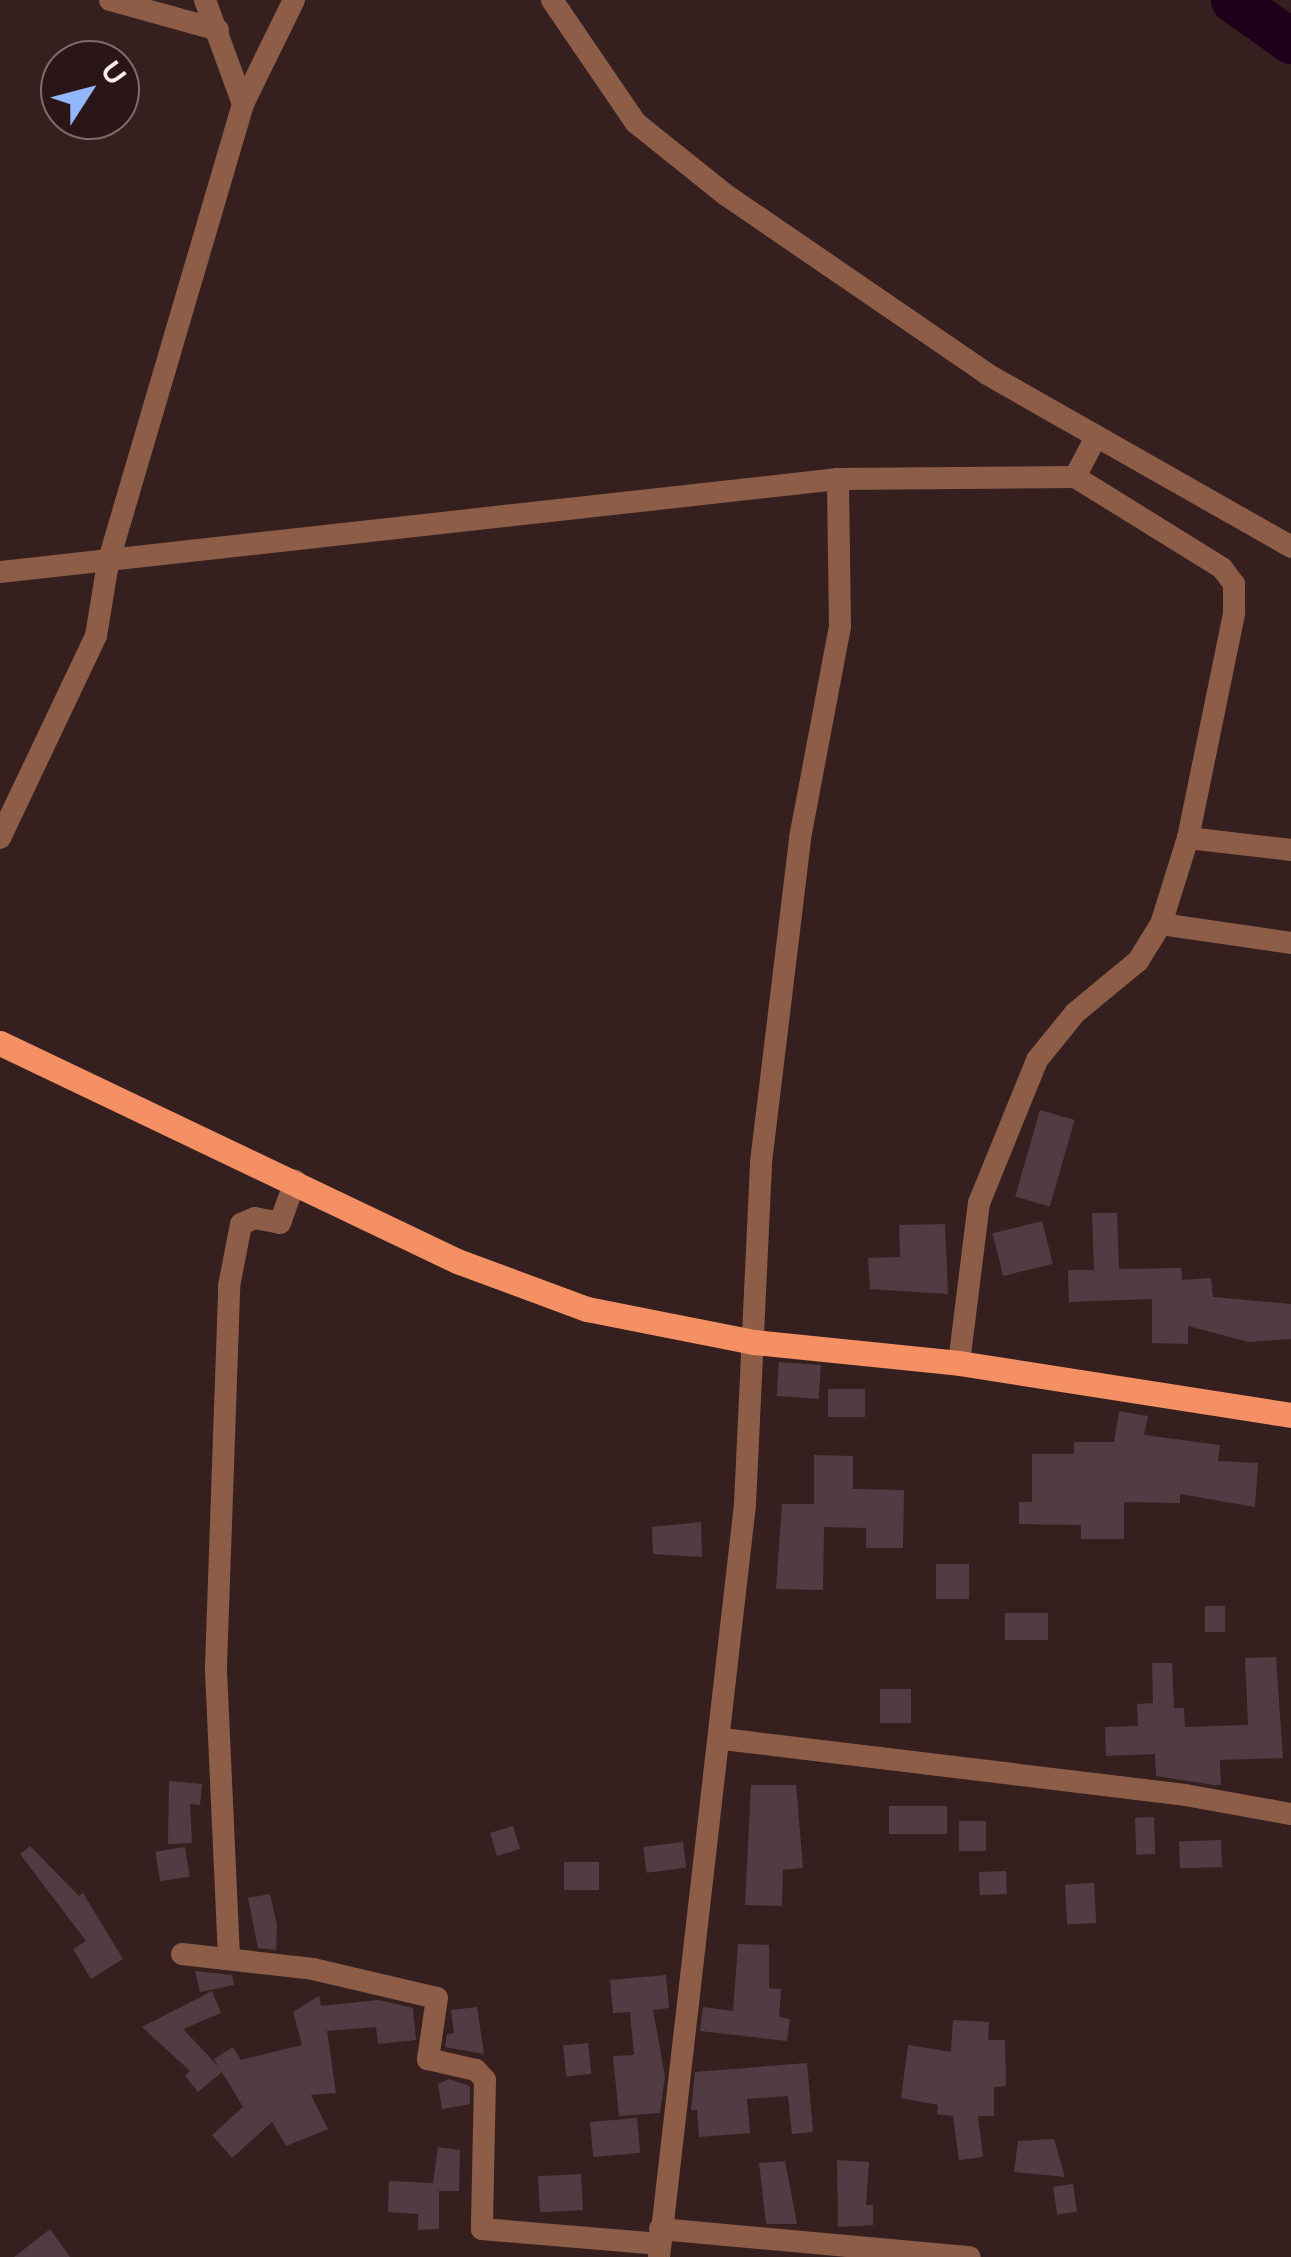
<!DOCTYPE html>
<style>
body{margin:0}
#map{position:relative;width:1291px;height:2257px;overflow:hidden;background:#35201f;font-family:Raleway,sans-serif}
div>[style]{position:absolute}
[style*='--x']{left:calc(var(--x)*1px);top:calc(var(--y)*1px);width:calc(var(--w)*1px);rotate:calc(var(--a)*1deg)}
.river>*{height:45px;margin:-22.5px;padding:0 22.5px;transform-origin:22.5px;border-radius:22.5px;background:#1e001a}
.building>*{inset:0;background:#523c43;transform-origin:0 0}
.street>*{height:22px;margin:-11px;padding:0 11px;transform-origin:11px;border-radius:11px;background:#8d5d48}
.primary>*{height:25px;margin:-12.5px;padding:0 12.5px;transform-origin:12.5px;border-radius:12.5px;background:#f49064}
span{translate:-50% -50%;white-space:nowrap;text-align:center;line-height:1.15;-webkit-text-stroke:8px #2a1616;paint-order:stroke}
.north{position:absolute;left:40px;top:40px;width:100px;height:100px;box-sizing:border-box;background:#2a1616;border:2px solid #7e6c6c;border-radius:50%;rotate:54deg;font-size:28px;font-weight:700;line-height:40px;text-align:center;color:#fdeeed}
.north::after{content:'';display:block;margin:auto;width:35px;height:45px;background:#93b7fd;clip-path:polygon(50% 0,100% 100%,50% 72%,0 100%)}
</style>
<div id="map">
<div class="river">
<div style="--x:1233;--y:0;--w:71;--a:35.3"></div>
</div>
<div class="building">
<div style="left:1040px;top:1110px;width:36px;height:90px;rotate:16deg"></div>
<div style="clip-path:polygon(1092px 1213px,1117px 1213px,1119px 1269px,1181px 1268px,1182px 1280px,1211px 1278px,1213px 1297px,1291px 1304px,1291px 1339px,1249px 1342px,1188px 1326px,1188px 1344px,1152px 1343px,1152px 1299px,1069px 1302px,1068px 1270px,1094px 1270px)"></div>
<div style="left:1042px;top:1221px;width:44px;height:51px;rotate:76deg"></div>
<div style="clip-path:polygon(945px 1224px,948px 1294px,870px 1289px,868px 1258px,900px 1257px,899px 1225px)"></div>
<div style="left:779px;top:1362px;width:42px;height:34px;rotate:4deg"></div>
<div style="left:828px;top:1389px;width:37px;height:28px"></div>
<div style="clip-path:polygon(1119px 1411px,1148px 1416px,1144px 1435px,1220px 1445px,1218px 1461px,1258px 1463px,1255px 1507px,1180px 1494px,1180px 1503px,1124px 1502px,1124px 1539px,1081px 1539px,1081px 1525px,1019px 1524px,1019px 1502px,1032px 1502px,1032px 1454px,1074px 1454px,1074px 1442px,1114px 1442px)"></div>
<div style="clip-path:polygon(814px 1455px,853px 1456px,853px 1489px,904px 1490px,903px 1548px,866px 1548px,866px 1528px,824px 1527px,823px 1590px,776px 1589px,782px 1504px,814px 1504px)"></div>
<div style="clip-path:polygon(701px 1522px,702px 1557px,653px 1554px,652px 1527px)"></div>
<div style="left:936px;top:1564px;width:33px;height:35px"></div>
<div style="left:1205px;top:1606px;width:20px;height:26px"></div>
<div style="left:1005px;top:1613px;width:43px;height:27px"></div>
<div style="clip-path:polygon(1276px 1657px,1283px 1758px,1220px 1760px,1221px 1785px,1214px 1785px,1156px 1776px,1155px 1754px,1106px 1756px,1105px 1727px,1138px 1726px,1137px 1704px,1153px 1703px,1152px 1663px,1172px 1663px,1174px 1708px,1184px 1708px,1185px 1727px,1248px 1725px,1245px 1658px)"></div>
<div style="left:880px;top:1689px;width:31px;height:34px"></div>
<div style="clip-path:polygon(169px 1781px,202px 1784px,200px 1805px,190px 1804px,192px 1843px,168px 1844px)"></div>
<div style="clip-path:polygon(751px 1785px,796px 1785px,803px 1868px,783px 1870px,782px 1906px,745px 1905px)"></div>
<div style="left:947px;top:1806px;width:28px;height:58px;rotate:90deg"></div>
<div style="left:1154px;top:1817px;width:37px;height:19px;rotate:88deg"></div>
<div style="left:959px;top:1821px;width:27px;height:30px"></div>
<div style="left:513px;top:1826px;width:24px;height:24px;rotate:73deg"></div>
<div style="left:1221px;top:1840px;width:27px;height:42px;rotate:88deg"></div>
<div style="left:683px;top:1842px;width:26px;height:40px;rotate:83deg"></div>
<div style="clip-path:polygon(30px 1846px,79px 1896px,83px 1893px,123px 1959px,91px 1979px,73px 1949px,86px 1941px,20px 1854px)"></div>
<div style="left:185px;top:1847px;width:30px;height:30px;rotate:81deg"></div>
<div style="left:599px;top:1862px;width:28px;height:35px;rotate:90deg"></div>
<div style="left:1006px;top:1871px;width:23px;height:27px;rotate:88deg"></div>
<div style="left:1094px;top:1883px;width:40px;height:29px;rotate:87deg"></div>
<div style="clip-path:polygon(270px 1894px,277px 1925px,276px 1950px,258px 1948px,248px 1898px)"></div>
<div style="clip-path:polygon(738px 1944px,769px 1945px,769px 1988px,781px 1989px,779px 2017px,790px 2019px,787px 2041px,700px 2031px,703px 2007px,733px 2011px)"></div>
<div style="clip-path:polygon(195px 1971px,232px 1975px,234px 1985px,200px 1992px)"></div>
<div style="clip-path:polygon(666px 1975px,669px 2008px,653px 2010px,665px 2076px,660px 2113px,619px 2116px,613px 2056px,634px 2055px,630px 2012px,613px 2013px,610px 1980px)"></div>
<div style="clip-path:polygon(212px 1991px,221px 2013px,183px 2029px,219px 2067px,214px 2059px,233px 2047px,241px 2060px,302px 2045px,293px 2012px,319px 1996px,321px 2006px,379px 2000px,413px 2008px,416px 2040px,378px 2044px,376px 2027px,327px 2031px,336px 2093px,311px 2095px,328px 2129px,286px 2146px,272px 2122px,232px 2158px,212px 2135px,243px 2107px,222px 2072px,198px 2092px,185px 2076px,190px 2071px,142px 2027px)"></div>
<div style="clip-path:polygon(477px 2007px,484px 2054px,445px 2047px,447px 2034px,454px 2033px,451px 2010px)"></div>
<div style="clip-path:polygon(953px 2020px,989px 2022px,988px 2040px,1005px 2040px,1006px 2086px,994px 2087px,994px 2116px,978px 2116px,983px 2157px,959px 2160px,953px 2116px,937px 2114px,938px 2105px,901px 2098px,908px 2045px,951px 2052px)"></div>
<div style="left:588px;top:2043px;width:31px;height:25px;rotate:84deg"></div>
<div style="clip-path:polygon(807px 2063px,813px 2132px,792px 2134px,788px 2096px,747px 2099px,750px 2133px,699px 2137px,697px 2110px,691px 2110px,695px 2072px)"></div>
<div style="clip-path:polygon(449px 2079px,470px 2086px,470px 2104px,442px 2109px,438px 2084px)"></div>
<div style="left:637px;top:2118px;width:35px;height:47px;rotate:85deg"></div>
<div style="clip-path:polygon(1054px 2139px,1065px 2177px,1014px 2172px,1018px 2141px)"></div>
<div style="clip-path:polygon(438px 2147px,460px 2150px,459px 2191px,439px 2191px,439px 2229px,418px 2230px,418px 2214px,388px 2212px,389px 2181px,433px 2183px)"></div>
<div style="clip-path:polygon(837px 2160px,869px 2162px,866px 2205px,873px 2205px,873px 2225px,838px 2227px)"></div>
<div style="clip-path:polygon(785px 2161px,797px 2224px,766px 2224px,759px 2163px)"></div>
<div style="left:581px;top:2174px;width:36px;height:43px;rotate:87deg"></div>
<div style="left:1073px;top:2184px;width:28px;height:20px;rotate:82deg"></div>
<div style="clip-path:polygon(50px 2229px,70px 2257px,14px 2257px)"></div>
</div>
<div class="street">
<div style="--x:110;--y:0;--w:112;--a:15.5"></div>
<div style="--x:552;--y:0;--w:149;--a:55.7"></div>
<div style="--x:636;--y:123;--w:115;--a:38.7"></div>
<div style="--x:726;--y:195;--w:316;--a:34.4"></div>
<div style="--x:987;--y:374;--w:350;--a:29.6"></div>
<div style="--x:243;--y:104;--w:116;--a:-63.9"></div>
<div style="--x:0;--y:572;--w:843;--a:-6.33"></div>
<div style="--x:838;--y:479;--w:237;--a:-0.5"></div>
<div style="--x:1075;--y:477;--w:45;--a:-62.3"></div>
<div style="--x:0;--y:838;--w:224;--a:-64.6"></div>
<div style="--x:96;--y:636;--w:74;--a:-80.7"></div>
<div style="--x:108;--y:563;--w:478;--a:-73.6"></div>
<div style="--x:243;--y:104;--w:111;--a:-110.1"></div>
<div style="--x:1188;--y:838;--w:104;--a:6.6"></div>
<div style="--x:1161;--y:924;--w:131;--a:8.3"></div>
<div style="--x:959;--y:1363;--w:161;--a:-82.9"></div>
<div style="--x:979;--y:1203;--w:154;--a:-67.9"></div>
<div style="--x:1037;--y:1060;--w:60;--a:-51"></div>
<div style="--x:1075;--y:1013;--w:82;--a:-39.5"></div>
<div style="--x:1138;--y:961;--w:44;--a:-58.1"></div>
<div style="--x:1161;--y:924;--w:90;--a:-72.6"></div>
<div style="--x:1188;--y:838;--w:230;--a:-78.4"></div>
<div style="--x:1234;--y:613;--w:29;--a:-90"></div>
<div style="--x:1234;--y:584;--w:20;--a:-127"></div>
<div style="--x:1222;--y:568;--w:173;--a:-148.2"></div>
<div style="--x:723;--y:1739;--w:465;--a:6.9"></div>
<div style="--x:1185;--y:1795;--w:108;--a:10.2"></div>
<div style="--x:182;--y:1954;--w:132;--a:6.5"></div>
<div style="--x:313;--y:1969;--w:127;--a:13.2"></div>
<div style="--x:437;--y:1998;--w:62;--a:98.4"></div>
<div style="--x:428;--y:2059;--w:49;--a:12.9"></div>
<div style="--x:476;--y:2070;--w:13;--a:48"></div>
<div style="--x:485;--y:2080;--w:149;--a:91.2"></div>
<div style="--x:482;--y:2229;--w:179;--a:4.8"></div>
<div style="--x:229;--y:1957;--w:291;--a:-92.6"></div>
<div style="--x:216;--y:1666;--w:380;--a:-88"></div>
<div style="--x:229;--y:1286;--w:63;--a:-79"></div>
<div style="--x:241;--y:1224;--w:15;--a:-23"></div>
<div style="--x:255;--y:1218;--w:25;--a:11"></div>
<div style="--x:280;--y:1223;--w:45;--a:-70.3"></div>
<div style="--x:660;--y:2229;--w:311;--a:5.2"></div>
<div style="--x:659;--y:2257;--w:758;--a:-83.48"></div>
<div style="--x:745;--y:1504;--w:342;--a:-87.3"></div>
<div style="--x:761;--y:1162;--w:326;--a:-83.1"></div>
<div style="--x:800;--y:838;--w:215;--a:-79.3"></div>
<div style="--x:840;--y:627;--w:148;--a:-90.8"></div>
</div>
<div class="primary">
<div style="--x:0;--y:1043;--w:506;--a:25.5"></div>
<div style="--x:457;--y:1261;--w:139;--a:20.3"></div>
<div style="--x:587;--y:1309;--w:170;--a:11.2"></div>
<div style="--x:754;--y:1342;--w:206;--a:5.8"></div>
<div style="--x:959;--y:1363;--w:336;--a:8.9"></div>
</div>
<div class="north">U</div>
</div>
